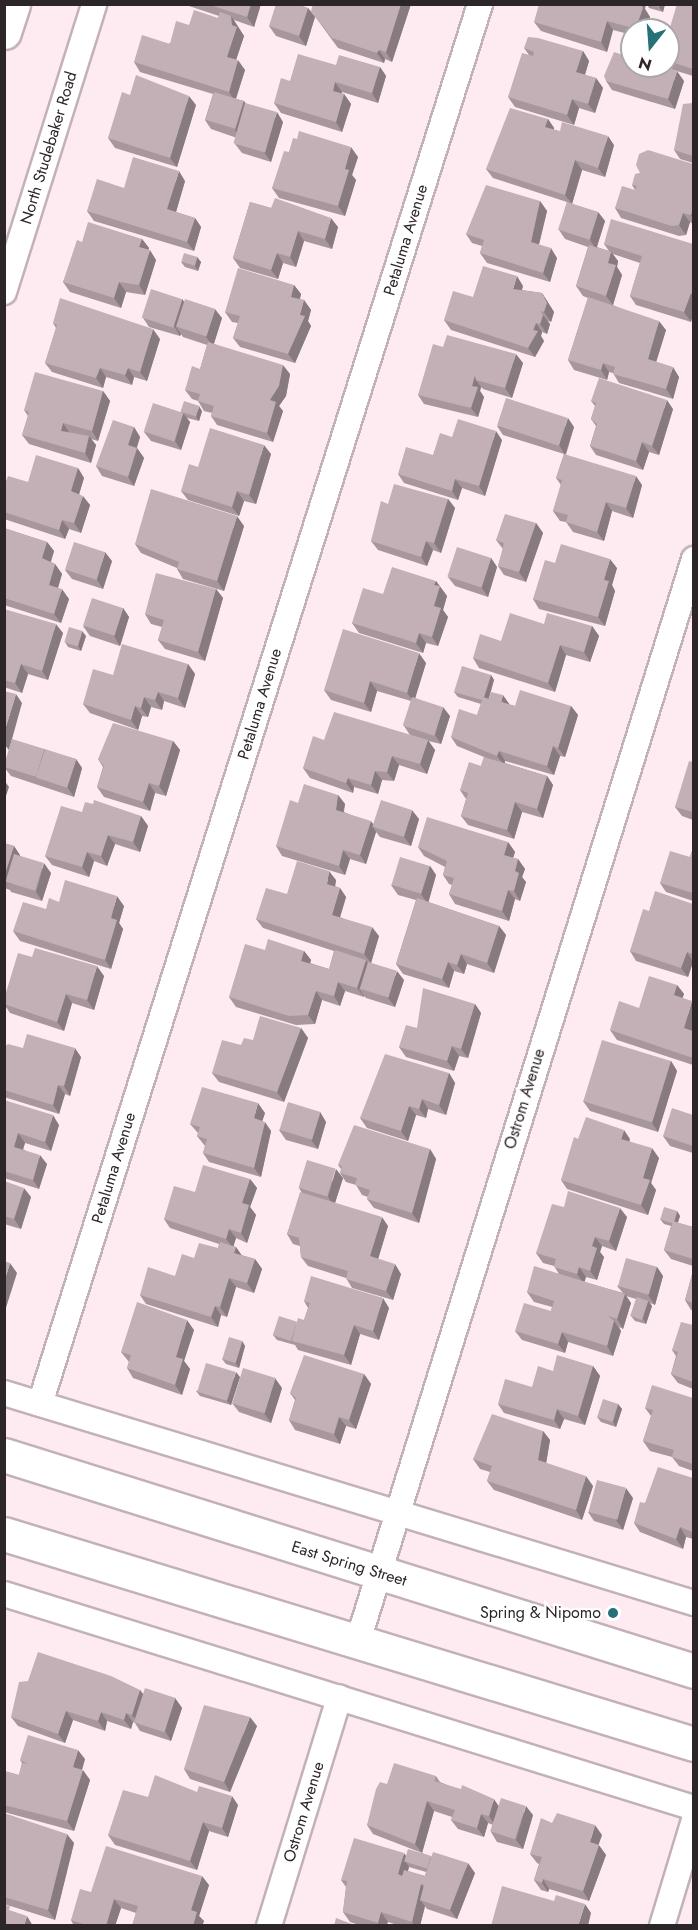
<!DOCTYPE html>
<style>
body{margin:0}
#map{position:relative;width:698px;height:1930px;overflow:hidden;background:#feebf2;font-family:Jost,sans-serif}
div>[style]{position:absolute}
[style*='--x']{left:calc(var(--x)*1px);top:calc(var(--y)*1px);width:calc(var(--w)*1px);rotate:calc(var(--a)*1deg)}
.roads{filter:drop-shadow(2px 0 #c3b1b8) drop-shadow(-2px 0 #c3b1b8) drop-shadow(0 2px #c3b1b8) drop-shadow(0 -2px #c3b1b8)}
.minor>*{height:24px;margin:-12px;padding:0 12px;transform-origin:12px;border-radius:12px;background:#fff}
.secondary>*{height:33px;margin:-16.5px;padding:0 16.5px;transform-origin:16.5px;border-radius:16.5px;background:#fff}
.wall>*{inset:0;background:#a7979d}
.shaded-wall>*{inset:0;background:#887b7f}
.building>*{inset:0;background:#c2b0b6;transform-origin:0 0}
.dots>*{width:16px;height:16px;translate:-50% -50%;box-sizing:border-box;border:3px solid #fff;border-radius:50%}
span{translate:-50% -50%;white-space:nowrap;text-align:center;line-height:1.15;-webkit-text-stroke:4.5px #fff;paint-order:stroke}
.street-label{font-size:16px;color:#2d2629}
.poi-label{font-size:16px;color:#2d2629}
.right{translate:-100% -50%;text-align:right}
.frame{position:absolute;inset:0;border:6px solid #2d2629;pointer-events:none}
.north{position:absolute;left:620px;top:18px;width:60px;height:60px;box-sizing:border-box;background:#fff;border:2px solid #aba8a9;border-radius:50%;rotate:197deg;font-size:16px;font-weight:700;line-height:24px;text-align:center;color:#2d2629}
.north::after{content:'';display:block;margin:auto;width:21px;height:27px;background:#267077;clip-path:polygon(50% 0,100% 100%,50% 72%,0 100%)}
</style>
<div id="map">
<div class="roads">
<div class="minor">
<div style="--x:4;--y:292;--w:302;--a:-72.6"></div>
<div style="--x:4;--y:1393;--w:721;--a:16.93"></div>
<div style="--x:40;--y:1404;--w:1468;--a:-72.55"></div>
<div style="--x:4;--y:1594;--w:722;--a:17.23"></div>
<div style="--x:358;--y:1641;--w:1133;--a:-72.75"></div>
<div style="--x:269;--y:1926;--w:239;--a:-72.9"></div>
<div style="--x:662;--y:1926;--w:111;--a:-73.2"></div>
</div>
<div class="secondary">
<div style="--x:4;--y:32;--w:29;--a:-72"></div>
<div style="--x:4;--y:1455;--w:723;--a:17.38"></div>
<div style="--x:4;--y:1534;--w:721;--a:16.93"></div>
</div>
</div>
<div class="wall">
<div style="clip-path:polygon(183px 4px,261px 4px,254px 27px,234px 20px,244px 36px,236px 60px,245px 70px,236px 99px,244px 101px,245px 103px,283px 122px,271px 162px,242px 153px,235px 144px,237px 138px,211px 129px,205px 120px,213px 94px,140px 72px,134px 62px,218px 18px,219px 16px)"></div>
<div style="clip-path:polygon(411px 4px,392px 62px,385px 59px,384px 63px,338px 48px,311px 11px)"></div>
<div style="clip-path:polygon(647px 4px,665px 4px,663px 12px,649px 8px)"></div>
<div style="clip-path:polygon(693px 4px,693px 76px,667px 68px,666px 66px,668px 66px,668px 34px)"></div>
<div style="clip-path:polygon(308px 8px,315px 17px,306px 46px,276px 36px,269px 26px)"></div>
<div style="clip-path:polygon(645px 9px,650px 17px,645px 30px,632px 30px,632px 35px,613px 30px,607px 52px,541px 31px,534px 22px)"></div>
<div style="clip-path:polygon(524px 48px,583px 51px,589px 61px,585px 75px,596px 78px,603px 88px,595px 113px,579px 108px,574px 125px,515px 107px,508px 97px,529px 55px)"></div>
<div style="clip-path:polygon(336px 65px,380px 67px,386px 76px,378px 103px,342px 92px,341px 93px,344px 94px,351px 104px,342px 132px,281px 113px,274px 103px,290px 81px)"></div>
<div style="clip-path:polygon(606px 81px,684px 81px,675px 109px,612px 90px)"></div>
<div style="clip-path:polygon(130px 95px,196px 105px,177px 167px,115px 148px,108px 138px)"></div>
<div style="clip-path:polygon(693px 103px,693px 163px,680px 159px,674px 150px)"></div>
<div style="clip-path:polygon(548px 119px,554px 128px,554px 130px,614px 145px,605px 177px,582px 170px,572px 204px,598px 212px,605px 221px,597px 247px,609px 251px,604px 244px,693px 244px,693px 314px,691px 322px,636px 305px,630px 296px,640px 263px,613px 254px,618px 261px,617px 267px,622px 275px,613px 305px,666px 330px,656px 362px,679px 377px,673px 399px,619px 383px,613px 373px,609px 372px,607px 380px,574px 370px,568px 360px,588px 298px,583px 296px,576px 286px,588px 247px,565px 239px,559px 230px,567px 202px,493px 178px,486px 169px)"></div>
<div style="clip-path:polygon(297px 139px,358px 157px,352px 175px,356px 180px,345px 216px,279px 198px,272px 188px,289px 152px)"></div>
<div style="clip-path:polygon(693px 164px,693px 224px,690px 222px,686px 235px,679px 236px,621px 218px,615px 208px,635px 190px,632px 185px)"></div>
<div style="clip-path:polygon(185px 181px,176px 212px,195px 218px,201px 227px,194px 251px,94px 221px,87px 211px,124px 188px)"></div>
<div style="clip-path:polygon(540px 201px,547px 211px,539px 245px,557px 258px,550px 282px,487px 263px,480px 253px,482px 246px,472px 243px,466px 234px)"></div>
<div style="clip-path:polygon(250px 202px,338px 227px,332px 249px,304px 241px,296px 267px,283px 263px,278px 279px,240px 268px,233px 258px)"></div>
<div style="clip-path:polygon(142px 239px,149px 248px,148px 250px,156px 260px,145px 295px,126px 292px,121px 308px,70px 292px,63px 282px,82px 242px)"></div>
<div style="clip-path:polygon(197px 257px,201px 262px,198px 271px,185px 267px,181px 262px)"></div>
<div style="clip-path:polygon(294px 285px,301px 294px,300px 299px,304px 300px,311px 310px,308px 321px,311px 326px,295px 363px,240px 347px,233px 338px,238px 323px,232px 322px,225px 312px)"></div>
<div style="clip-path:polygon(523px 286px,522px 290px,542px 293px,554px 312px,551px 322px,547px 321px,550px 324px,547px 334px,542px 332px,541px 336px,544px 341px,535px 357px,451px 330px,444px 320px,473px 297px)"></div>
<div style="clip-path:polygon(182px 299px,184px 302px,222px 318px,214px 344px,290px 374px,286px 396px,279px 406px,283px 411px,273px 442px,217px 425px,211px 416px,212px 413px,204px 411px,198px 401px,192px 399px,185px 390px,200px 369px,207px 345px,183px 337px,181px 334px,180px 336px,149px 327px,143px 318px)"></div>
<div style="clip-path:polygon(53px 323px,160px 339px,147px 381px,134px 377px,132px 385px,106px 377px,103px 388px,52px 372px,45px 363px,56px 328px)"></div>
<div style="clip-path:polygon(443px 347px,523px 363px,512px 398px,483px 389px,481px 387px,480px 391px,484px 397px,478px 417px,424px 404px,418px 395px)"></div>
<div style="clip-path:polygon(103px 391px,110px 401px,98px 441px,91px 439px,96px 445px,91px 463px,29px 444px,22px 435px,28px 416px,24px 410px)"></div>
<div style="clip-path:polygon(591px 401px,673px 409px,659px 455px,649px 452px,643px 470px,596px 455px,590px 446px,596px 426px,591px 419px,595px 406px)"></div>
<div style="clip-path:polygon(202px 411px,199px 421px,187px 418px,190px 422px,181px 450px,151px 441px,144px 432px,181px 412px)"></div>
<div style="clip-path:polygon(497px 426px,574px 427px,566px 455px,642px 485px,633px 518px,612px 511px,604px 541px,573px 532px,566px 522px,560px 521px,553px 511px,561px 485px,556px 478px,564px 454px,503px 435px)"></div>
<div style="clip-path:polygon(134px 427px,140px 437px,137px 448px,144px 458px,134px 486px,102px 476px,96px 466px)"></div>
<div style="clip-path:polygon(452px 437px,502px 440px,485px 496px,462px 488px,458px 500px,404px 483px,398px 474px,433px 455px)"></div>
<div style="clip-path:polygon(271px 454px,256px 504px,244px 501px,239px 516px,188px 500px,181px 491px,198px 467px)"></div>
<div style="clip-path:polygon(78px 468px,84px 478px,79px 494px,90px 505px,81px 533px,69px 529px,65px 539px,4px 519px,4px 486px,28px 482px)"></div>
<div style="clip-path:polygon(448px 499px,455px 508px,441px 553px,433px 550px,427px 566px,378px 550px,371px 541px,388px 504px)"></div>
<div style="clip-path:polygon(536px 523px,543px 533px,526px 582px,504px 575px,498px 566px,503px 549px,496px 540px)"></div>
<div style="clip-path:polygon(244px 526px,224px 591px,183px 579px,177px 569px,177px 568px,141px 553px,135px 544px)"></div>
<div style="clip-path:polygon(4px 528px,47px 542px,54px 551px,51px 562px,55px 564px,62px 574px,58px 588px,69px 599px,61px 623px,4px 605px)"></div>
<div style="clip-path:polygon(491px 558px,497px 567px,488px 597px,455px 586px,448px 577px)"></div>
<div style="clip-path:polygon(112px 561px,103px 589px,72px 579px,65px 570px)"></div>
<div style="clip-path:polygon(555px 563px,617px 568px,612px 585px,615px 591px,605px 626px,539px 609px,533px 599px)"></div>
<div style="clip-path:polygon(436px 581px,447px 596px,443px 610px,448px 617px,438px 646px,426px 643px,423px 653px,359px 633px,352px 623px,383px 594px)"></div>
<div style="clip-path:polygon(216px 589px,223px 598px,205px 661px,165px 649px,158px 640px,162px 627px,151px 624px,145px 614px)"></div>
<div style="clip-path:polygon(123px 608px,129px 617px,120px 646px,90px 636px,83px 626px)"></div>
<div style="clip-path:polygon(4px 609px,63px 633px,48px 680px,28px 674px,22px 693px,4px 687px)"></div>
<div style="clip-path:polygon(544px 624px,592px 626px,599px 636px,590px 662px,566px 655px,555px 692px,479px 668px,473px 658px,501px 641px)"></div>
<div style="clip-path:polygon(86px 636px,81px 651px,68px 647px,65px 642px)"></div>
<div style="clip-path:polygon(426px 663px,415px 698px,450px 716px,441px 744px,428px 741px,435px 750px,427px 774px,399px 765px,394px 781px,382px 780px,378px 794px,354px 787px,353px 793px,310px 778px,303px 768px,324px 740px,410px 735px,404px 726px,411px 701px,377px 691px,371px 712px,331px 700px,324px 690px)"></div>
<div style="clip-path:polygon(188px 664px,195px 674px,185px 708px,164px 701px,162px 710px,151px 707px,148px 717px,142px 716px,138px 730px,90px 713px,83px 704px,113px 675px)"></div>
<div style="clip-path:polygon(491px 675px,494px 680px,489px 699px,515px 706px,571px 706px,578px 715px,565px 757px,560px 756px,554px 775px,505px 761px,505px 763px,547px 776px,553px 785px,543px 818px,522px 812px,514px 839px,468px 825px,461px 816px,466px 799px,460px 790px,481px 766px,484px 757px,457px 746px,451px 737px,477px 715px,481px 704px,458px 697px,454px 692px)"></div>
<div style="clip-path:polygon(173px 741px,180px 750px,166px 796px,155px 793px,150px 811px,104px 797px,97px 787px,103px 767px,98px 759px)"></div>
<div style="clip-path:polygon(44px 749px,45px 750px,76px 759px,82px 768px,74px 797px,11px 776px,4px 767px,4px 765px)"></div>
<div style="clip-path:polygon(693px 762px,693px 820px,682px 816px,675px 807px)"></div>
<div style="clip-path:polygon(338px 795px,345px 804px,344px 812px,374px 825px,419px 819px,411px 846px,380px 837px,376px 832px,366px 864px,350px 859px,345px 875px,282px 856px,276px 846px,298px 803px)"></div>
<div style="clip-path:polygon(82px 812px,141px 816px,148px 826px,140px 852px,115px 844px,107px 866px,94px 861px,89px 877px,52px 865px,45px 856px)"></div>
<div style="clip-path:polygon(508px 842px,515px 852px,513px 858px,518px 859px,525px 869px,522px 877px,526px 882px,520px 901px,515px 899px,509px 921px,455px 904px,449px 894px,452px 885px,449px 884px,443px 875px,445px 867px,424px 856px,418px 847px)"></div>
<div style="clip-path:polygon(4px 843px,14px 846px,20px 856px,51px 873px,42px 901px,11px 892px,10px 890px,4px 888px)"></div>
<div style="clip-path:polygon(693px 848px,693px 901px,666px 892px,660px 883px,690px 857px)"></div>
<div style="clip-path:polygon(430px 866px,436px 875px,428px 902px,499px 926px,506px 935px,494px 973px,467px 964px,464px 974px,454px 971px,449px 988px,403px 974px,396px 964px,416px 900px,398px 895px,391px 885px)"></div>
<div style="clip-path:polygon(336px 880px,335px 886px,340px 888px,346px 897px,340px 917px,379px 936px,371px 963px,404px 980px,395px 1007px,366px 998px,364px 996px,364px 997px,345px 991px,340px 1006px,322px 1000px,315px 1024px,296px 1025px,236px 1007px,229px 997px,265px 950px,304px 951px,311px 960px,310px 963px,329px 969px,334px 951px,263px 928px,256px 919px,287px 894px)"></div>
<div style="clip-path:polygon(59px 902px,124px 906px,119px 923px,123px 929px,111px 969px,20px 941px,13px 931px,46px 909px)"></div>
<div style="clip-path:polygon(693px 904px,693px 962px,688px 977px,636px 961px,630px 951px,649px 911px)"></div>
<div style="clip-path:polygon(32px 957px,104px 976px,94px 1010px,72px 1003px,64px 1031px,10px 1013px,4px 1004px)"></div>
<div style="clip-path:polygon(677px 985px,684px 994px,682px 998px,693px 1027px,693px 1065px,617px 1040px,610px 1030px,639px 1008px)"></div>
<div style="clip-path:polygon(475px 1004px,481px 1013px,468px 1058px,459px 1056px,454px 1071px,406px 1057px,399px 1047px,417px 1028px)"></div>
<div style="clip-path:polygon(301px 1028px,308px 1038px,284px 1102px,219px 1082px,212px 1073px,241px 1045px,253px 1040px)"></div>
<div style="clip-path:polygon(4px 1047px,81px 1057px,70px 1096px,65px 1094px,59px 1114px,4px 1097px)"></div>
<div style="clip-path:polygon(671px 1061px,677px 1071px,658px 1132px,590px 1111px,583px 1101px)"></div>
<div style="clip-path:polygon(449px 1073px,455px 1083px,446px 1115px,428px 1109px,426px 1118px,416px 1115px,408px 1141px,367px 1128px,360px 1118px)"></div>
<div style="clip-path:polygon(4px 1100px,59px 1125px,51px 1151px,25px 1143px,23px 1149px,47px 1164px,39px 1189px,4px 1178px)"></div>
<div style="clip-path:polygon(320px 1112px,326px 1122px,318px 1149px,286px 1140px,279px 1130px)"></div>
<div style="clip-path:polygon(265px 1113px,262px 1121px,271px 1131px,261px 1177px,209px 1162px,203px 1153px,205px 1146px,197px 1136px,198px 1133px,190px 1124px)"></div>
<div style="clip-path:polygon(693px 1115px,693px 1153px,670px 1146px,663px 1136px)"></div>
<div style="clip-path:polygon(578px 1139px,630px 1139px,629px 1141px,659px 1158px,651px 1183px,656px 1190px,648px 1215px,567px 1189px,561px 1180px)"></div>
<div style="clip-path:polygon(430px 1149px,436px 1159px,419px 1223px,374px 1208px,367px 1199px,368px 1197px,362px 1195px,356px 1185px,346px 1182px,340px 1173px,341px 1169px,338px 1165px)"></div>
<div style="clip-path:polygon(343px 1178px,335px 1203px,388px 1226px,378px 1259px,401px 1274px,393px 1300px,352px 1288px,346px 1278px,308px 1266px,301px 1257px,300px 1246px,293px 1244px,287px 1234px,302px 1193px,299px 1188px)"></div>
<div style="clip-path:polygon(250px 1179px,257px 1188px,250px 1207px,256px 1215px,247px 1243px,236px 1238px,233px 1246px,236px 1247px,241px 1255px,255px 1259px,262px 1269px,254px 1293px,236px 1287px,227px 1317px,221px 1315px,218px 1327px,146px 1304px,140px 1295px,175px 1276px,194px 1258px,218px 1248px,219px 1244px,170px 1228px,164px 1219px,195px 1192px)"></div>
<div style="clip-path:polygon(4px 1181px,31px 1197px,21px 1229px,4px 1224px)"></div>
<div style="clip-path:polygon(564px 1207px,627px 1217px,616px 1251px,602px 1246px,600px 1252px,604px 1257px,597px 1280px,586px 1277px,584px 1282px,623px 1293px,617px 1286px,657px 1267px,663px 1276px,655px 1305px,650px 1303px,652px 1306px,646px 1324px,635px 1321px,631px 1316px,636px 1299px,626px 1296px,631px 1303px,623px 1329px,619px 1327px,621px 1331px,613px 1356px,568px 1342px,565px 1353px,522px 1340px,515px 1331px,551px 1311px,552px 1307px,534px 1302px,527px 1292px,559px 1274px,554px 1266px,543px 1263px,536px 1253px)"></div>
<div style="clip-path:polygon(677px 1211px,680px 1216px,678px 1223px,693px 1227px,693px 1266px,671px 1259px,664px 1250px,671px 1226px,664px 1224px,660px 1219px)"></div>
<div style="clip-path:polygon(693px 1271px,693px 1310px,691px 1310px,685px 1300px)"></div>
<div style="clip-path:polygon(304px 1301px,389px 1308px,379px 1340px,360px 1334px,351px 1365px,298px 1350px,295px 1345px,277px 1340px,273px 1335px,304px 1320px,308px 1308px)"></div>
<div style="clip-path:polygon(693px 1323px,693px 1389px,678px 1383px,671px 1374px,676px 1356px,672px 1350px,693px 1325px)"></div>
<div style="clip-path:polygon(194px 1330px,184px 1361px,190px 1369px,182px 1395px,133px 1378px,127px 1368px,129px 1362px,121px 1352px)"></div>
<div style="clip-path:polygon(242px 1341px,245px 1346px,239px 1368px,226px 1364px,222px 1359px)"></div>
<div style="clip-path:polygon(593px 1366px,600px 1376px,585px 1425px,564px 1419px,560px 1429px,504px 1413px,498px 1404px,532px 1387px,553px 1371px)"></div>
<div style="clip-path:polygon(364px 1374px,371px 1384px,356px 1429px,346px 1426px,340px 1444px,295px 1430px,289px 1420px,295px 1400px,290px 1393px)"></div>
<div style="clip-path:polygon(240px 1377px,231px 1405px,200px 1396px,196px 1391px)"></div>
<div style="clip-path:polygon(282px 1388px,271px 1423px,239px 1412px,232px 1403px)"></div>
<div style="clip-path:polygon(693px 1398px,693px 1471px,679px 1466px,672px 1457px,650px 1451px,643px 1441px,651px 1416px,645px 1408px)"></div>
<div style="clip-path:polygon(618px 1404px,622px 1409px,616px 1427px,601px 1422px,597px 1417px)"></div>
<div style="clip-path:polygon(543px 1431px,550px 1440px,546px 1463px,593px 1486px,582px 1520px,494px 1490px,487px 1481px,490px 1472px,480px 1469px,473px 1459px)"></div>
<div style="clip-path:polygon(693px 1478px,693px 1539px,686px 1537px,683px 1549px,640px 1532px,634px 1523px,645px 1503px)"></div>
<div style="clip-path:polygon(633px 1498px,623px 1530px,594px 1521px,588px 1512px)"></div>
<div style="clip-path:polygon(140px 1690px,143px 1694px,175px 1698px,182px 1708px,171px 1741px,140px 1731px,135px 1723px,133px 1722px,131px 1729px,107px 1721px,105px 1731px,73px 1720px,65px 1743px,18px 1726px,11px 1717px)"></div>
<div style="clip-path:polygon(257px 1726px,230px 1792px,190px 1779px,184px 1769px)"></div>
<div style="clip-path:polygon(85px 1759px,82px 1770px,90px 1780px,74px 1831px,4px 1812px,4px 1771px,19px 1775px,22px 1763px,20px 1760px)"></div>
<div style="clip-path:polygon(evenodd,436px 1776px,440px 1782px,499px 1806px,533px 1815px,523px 1849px,497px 1842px,491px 1832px,493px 1825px,488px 1823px,484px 1837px,458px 1829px,451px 1820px,452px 1817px,434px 1811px,422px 1853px,475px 1873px,457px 1919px,427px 1909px,425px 1906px,420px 1926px,400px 1926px,388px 1922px,386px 1926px,362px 1926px,350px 1922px,343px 1912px,346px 1887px,341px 1880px,407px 1857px,422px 1853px,373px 1834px,367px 1825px,387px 1784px,436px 1776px,409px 1867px,426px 1872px,425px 1876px,408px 1871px,409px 1867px)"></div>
<div style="clip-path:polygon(197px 1792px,238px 1805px,228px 1837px,209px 1831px,197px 1870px,115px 1845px,108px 1835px,148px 1797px)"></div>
<div style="clip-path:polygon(4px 1813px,74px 1843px,55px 1920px,4px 1904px)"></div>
<div style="clip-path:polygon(602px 1835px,598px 1845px,606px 1855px,589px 1901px,549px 1889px,548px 1892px,541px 1890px,534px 1880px,539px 1864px,537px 1863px,530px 1854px)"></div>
<div style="clip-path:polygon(209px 1885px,199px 1916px,204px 1921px,202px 1926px,132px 1926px,136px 1913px,121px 1908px,115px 1926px,74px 1926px,71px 1920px,91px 1892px)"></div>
</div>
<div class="shaded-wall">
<div style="clip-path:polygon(251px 4px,261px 4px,254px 27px,247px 17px)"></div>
<div style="clip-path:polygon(401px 4px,411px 4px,392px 62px,386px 52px)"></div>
<div style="clip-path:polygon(641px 4px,646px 4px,645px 9px,650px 17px,645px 30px,644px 30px,638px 22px)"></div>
<div style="clip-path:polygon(660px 4px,665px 4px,663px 12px,659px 7px)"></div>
<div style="clip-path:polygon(308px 8px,315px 17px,306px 46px,299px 36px)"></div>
<div style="clip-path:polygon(231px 16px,244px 36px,234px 66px,227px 57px)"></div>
<div style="clip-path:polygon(607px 21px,613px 30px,607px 52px,601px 42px)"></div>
<div style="clip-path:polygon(379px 50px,385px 59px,384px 63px,377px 53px)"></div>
<div style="clip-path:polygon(583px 51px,589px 61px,583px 81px,576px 72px)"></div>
<div style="clip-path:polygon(238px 60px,245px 70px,235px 101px,229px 92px)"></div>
<div style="clip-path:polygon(380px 67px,386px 76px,378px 103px,372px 93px)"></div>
<div style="clip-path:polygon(677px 71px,684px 81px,675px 109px,668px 99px)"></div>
<div style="clip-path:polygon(596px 78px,603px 88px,595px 113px,588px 104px)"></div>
<div style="clip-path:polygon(335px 82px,342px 92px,339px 100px,333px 91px)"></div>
<div style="clip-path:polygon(344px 94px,351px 104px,342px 132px,336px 122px)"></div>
<div style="clip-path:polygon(189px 96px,196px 105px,177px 167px,170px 158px)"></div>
<div style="clip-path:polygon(572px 99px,579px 108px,574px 125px,567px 115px)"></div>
<div style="clip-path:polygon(244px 101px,251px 111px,241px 139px,235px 130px)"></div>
<div style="clip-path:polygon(277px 112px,283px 122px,271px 162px,264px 152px)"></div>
<div style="clip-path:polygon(548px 119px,554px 128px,552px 136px,545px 127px)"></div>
<div style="clip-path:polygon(608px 136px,614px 145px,605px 177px,598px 168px)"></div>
<div style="clip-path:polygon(351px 147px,358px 157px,352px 175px,356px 180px,345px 216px,338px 206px,345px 169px)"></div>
<div style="clip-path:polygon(575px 160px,582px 170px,572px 204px,565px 195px)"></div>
<div style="clip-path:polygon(179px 171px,185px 181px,174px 219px,167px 209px)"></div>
<div style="clip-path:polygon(540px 201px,547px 211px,537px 252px,531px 242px)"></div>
<div style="clip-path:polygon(693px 208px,693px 219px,691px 215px)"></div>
<div style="clip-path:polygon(598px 212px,605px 221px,596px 249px,590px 240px)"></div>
<div style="clip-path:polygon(683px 213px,690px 222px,686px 235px,679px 225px)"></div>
<div style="clip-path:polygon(195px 218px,201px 227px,194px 251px,187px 242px)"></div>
<div style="clip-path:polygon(331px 218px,338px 227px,332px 249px,325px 239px)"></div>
<div style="clip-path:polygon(298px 231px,304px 241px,296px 267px,290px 257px)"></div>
<div style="clip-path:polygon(142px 239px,149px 248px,146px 257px,139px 247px)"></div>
<div style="clip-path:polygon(551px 248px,557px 258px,550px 282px,543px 273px)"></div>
<div style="clip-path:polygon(150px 250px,156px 260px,145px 295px,139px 285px)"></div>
<div style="clip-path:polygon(611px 252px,618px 261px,617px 267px,622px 275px,613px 305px,606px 296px,608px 263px)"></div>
<div style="clip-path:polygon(277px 253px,283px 263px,278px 279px,271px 270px)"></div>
<div style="clip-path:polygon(197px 257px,201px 262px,198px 271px,195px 266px)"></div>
<div style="clip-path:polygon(517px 276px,523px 286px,519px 298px,513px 289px)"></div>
<div style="clip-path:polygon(119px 282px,126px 292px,121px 308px,114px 298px)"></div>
<div style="clip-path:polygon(294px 285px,301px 294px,298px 306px,291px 297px)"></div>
<div style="clip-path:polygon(542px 293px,554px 312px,551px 322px,544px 312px)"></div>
<div style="clip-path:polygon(691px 293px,693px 297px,693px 314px,691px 322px,684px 312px)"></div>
<div style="clip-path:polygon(182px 299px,189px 308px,176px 327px,181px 334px,180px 336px,174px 326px)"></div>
<div style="clip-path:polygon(304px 300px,311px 310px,308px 321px,311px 326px,295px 363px,288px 354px)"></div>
<div style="clip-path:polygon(215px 309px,222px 318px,213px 346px,206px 337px)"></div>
<div style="clip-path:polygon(543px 315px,550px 324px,547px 334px,540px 324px)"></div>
<div style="clip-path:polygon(659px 321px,666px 330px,654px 369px,648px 359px)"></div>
<div style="clip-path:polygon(536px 323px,542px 332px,541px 336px,544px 341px,535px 357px,528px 348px)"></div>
<div style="clip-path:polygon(153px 329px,160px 339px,147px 381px,140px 372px)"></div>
<div style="clip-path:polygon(516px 354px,523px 363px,512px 398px,505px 388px)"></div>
<div style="clip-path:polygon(603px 363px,609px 372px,607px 380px,601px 370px)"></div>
<div style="clip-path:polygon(283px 365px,290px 374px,286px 396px,279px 406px,283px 411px,273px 442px,267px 433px,270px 400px)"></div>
<div style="clip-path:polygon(673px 367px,679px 377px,673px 399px,666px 389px)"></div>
<div style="clip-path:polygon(100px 368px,106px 377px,103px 388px,96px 378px)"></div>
<div style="clip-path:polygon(128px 368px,134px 377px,132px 385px,125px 375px)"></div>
<div style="clip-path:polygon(475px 375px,476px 380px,481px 387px,480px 391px,484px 397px,478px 417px,471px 408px,472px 386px)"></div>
<div style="clip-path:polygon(103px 391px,110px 401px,98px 441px,92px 431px)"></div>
<div style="clip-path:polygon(667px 400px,673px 409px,659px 455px,652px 446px)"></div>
<div style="clip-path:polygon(199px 406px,202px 411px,199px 421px,196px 417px)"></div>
<div style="clip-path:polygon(183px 413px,190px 422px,181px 450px,175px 441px)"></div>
<div style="clip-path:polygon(568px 418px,574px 427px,565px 455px,559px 445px)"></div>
<div style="clip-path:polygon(63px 423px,69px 432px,61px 431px)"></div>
<div style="clip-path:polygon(134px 427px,140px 437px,134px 455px,128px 445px)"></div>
<div style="clip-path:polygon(496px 431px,502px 440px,485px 496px,479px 486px)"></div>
<div style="clip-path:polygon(89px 436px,96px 445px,91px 463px,85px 453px)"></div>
<div style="clip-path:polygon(642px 442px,649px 452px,643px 470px,636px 461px)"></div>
<div style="clip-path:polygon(264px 445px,271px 454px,256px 504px,249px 495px)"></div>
<div style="clip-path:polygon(137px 448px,144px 458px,134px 486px,128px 477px)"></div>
<div style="clip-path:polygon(78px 468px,84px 478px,77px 501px,71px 491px)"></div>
<div style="clip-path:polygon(636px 476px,642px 485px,633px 518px,626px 508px)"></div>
<div style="clip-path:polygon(455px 479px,462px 488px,458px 500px,452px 491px)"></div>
<div style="clip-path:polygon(237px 491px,244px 501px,239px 516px,232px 507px)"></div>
<div style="clip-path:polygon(83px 496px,90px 505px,81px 533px,74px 523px)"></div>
<div style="clip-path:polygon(448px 499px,455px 508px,441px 553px,434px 543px)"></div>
<div style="clip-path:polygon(606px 502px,612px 511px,604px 541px,597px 532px)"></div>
<div style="clip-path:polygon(237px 516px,244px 526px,224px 591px,217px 581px)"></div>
<div style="clip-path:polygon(62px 520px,69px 529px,65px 539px,59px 530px)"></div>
<div style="clip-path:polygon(536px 523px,543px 533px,526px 582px,519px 572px)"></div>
<div style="clip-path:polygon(426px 541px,433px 550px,427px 566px,421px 557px)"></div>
<div style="clip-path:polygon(47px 542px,54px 551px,49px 567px,42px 558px)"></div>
<div style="clip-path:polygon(105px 552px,112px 561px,103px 589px,97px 580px)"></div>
<div style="clip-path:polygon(491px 558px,497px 567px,488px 597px,481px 587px)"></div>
<div style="clip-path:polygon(610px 559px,617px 568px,612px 585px,615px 591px,605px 626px,598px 617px,604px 580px)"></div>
<div style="clip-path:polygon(55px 564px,62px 574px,56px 594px,49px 585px)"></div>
<div style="clip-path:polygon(436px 581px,447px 596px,443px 610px,448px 617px,438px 646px,432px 637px,434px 606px,434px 585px)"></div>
<div style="clip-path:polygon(62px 589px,69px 599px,61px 623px,54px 614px)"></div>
<div style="clip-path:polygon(216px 589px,223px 598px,205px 661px,198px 652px)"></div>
<div style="clip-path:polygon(123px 608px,129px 617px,120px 646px,114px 636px)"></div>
<div style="clip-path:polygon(56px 624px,63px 633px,48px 680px,42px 671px)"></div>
<div style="clip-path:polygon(592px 626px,599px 636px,590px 662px,584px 652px)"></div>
<div style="clip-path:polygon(82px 631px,86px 636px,81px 651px,78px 646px)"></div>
<div style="clip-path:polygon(419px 633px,426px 643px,423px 653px,416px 643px)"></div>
<div style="clip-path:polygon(560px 645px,566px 655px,555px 692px,548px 683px)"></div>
<div style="clip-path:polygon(419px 653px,426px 663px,414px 702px,407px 693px)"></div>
<div style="clip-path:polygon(21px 664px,28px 674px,22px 693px,15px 683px)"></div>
<div style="clip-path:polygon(188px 664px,195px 674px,185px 708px,178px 698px)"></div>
<div style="clip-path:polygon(491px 675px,494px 680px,486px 706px,483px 701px)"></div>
<div style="clip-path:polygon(370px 681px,377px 691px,371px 712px,364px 703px)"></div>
<div style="clip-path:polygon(158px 692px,164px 701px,162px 710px,155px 700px)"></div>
<div style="clip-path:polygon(16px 694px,22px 703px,9px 750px,4px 744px,4px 733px)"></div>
<div style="clip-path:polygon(503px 695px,510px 705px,501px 702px)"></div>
<div style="clip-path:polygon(144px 697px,151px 707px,148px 717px,141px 708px)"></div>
<div style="clip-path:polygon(135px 706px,142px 716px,138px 730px,131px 720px)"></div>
<div style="clip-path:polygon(571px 706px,578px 715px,565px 757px,558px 748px)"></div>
<div style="clip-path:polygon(443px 707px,450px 716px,441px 744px,435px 735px)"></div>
<div style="clip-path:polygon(428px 740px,435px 750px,427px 774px,420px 764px)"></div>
<div style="clip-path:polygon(173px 741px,180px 750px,166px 796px,159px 786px)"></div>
<div style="clip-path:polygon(553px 746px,560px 756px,554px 775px,547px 766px)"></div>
<div style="clip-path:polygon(44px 749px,50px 758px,36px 778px,35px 776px)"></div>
<div style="clip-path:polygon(499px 751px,505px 761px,504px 765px,497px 756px)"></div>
<div style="clip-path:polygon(392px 756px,399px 765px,394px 781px,387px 772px)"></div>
<div style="clip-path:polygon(76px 759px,82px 768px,74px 797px,67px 787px)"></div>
<div style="clip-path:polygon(375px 771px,382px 780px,378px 794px,371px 785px)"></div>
<div style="clip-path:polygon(547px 776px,553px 785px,543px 818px,537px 809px)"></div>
<div style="clip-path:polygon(348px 778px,354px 787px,353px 793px,346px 783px)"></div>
<div style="clip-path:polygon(4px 780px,9px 787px,4px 802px)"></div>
<div style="clip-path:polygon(149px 783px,155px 793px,150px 811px,143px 802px)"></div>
<div style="clip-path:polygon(338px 795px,345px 804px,342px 819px,336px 810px)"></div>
<div style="clip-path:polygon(515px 802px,522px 812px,514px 839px,507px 830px)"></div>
<div style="clip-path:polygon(412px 810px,419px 819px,411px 846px,404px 837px)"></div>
<div style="clip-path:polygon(141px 816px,148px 826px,140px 852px,133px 842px)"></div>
<div style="clip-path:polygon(371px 821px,376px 828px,373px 827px,376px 832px,366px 864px,360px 855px)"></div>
<div style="clip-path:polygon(108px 835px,115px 844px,107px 866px,101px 856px)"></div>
<div style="clip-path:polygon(508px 842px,515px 852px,511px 864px,504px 855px)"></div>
<div style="clip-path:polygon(14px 846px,20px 855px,12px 884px,5px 882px,10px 890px,4px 882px,4px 877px)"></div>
<div style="clip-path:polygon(343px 850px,350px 859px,345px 875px,339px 866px)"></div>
<div style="clip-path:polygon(87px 852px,94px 861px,89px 877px,82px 867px)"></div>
<div style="clip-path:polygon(518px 859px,525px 869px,522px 877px,526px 882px,520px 901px,514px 891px,515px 871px)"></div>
<div style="clip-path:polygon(44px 863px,51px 873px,42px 901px,36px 892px)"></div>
<div style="clip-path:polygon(430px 866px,436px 875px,428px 904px,421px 894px)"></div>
<div style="clip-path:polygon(329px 871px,336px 880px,334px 894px,327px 884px)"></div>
<div style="clip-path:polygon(340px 888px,346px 897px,338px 924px,332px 915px)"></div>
<div style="clip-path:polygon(508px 890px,515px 899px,509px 921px,502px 911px)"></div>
<div style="clip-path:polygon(117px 896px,124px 906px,119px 923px,123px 929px,111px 969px,105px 960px,111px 918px)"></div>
<div style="clip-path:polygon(499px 926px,506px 935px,494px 973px,487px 963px)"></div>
<div style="clip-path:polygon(372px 927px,379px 936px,371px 963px,364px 954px)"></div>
<div style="clip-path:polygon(304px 951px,311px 960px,308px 970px,301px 961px)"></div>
<div style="clip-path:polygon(687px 952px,693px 962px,688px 977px,681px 968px)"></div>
<div style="clip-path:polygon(461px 954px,467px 964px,464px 974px,457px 965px)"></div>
<div style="clip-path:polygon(366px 960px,372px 970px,359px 989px,364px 996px,364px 997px,357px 988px)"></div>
<div style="clip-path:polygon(448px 962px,454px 971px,449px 988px,442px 979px)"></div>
<div style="clip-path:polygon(97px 966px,104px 976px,94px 1010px,87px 1000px)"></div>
<div style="clip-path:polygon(397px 971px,404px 980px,395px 1007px,388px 998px)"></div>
<div style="clip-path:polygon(338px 982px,345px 991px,340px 1006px,334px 996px)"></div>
<div style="clip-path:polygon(677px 985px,684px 994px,680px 1005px,674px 995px)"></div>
<div style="clip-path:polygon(316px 991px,322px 1000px,315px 1024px,308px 1015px)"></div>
<div style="clip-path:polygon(66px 994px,72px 1003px,64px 1031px,57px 1022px)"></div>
<div style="clip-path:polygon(692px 1001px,693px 1004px,693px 1027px,690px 1037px,684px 1028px)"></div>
<div style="clip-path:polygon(475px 1004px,481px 1013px,468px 1058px,461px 1049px)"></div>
<div style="clip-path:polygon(301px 1028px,308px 1038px,284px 1102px,277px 1092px)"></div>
<div style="clip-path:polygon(452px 1046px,459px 1056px,454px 1071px,447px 1061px)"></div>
<div style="clip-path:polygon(75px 1048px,81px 1057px,70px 1096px,64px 1086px)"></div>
<div style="clip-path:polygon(671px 1061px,677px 1071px,658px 1132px,652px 1123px)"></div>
<div style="clip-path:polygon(449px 1073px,455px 1083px,446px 1115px,439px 1105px)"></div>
<div style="clip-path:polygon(58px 1085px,65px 1094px,59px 1114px,53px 1105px)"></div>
<div style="clip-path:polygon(422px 1099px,428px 1109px,426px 1118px,419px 1109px)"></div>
<div style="clip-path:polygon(258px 1103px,265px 1113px,260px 1128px,254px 1118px)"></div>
<div style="clip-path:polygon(409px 1106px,416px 1115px,408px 1141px,401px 1131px)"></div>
<div style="clip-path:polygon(320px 1112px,326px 1122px,318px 1149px,311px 1140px)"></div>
<div style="clip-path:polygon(53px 1115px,59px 1125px,51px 1151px,45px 1142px)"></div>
<div style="clip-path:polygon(265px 1122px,271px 1131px,261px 1177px,254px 1168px)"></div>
<div style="clip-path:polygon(624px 1130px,630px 1139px,627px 1148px,621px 1139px)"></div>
<div style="clip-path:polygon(18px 1133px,25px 1143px,21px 1156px,14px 1147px)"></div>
<div style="clip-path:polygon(652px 1148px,659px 1158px,651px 1183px,656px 1190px,648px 1215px,641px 1205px,643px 1178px)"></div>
<div style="clip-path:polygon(430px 1149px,436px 1159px,419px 1223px,412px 1213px)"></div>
<div style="clip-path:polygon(40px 1155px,47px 1164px,39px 1189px,33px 1180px)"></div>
<div style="clip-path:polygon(336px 1169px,343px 1178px,334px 1206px,328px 1197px)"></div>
<div style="clip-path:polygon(250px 1179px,257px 1188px,250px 1207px,256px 1215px,247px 1243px,241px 1233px,242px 1203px)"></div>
<div style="clip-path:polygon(24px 1188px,31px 1197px,21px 1229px,14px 1219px)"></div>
<div style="clip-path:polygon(620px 1208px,627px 1217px,616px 1251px,609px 1241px)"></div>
<div style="clip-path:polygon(677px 1211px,680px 1216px,676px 1227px,673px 1222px)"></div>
<div style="clip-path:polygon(382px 1217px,388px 1226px,376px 1266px,370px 1256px)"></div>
<div style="clip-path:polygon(229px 1229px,236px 1238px,233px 1248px,226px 1239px)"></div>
<div style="clip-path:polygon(595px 1237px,602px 1246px,600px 1252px,604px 1257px,597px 1280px,590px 1271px,592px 1246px)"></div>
<div style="clip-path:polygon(236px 1247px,243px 1257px,234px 1253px)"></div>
<div style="clip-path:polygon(255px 1259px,262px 1269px,254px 1293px,247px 1283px)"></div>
<div style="clip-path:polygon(10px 1263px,17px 1273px,4px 1314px,4px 1282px)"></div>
<div style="clip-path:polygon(395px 1264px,401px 1274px,393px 1300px,386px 1291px)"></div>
<div style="clip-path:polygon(579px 1267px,586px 1277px,584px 1284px,577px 1274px)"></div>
<div style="clip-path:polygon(657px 1267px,663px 1276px,655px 1305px,648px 1295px)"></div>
<div style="clip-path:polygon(229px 1278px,236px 1287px,227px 1317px,220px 1307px)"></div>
<div style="clip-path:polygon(625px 1294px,631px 1303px,623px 1329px,617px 1319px)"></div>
<div style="clip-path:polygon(383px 1298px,389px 1308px,379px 1340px,373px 1331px)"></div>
<div style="clip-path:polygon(648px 1301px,652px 1306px,646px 1324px,643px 1319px)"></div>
<div style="clip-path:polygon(215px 1306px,221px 1315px,218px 1327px,211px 1317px)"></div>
<div style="clip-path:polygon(187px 1320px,194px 1330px,184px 1361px,190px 1369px,182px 1395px,175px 1385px,176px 1357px)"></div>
<div style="clip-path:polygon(614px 1321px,621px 1331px,613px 1356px,607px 1346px)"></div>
<div style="clip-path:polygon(354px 1325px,360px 1334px,351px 1365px,344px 1355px)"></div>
<div style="clip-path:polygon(562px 1332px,568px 1342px,565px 1353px,558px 1344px)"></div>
<div style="clip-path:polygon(242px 1341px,245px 1346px,239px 1368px,235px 1363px)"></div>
<div style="clip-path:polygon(593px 1366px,600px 1376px,585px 1425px,578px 1416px)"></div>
<div style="clip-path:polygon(236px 1372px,240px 1377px,231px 1405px,227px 1401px)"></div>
<div style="clip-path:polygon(364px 1374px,371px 1384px,356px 1429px,349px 1420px)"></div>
<div style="clip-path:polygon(275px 1378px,282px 1388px,271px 1423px,264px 1413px)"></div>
<div style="clip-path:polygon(618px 1404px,622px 1409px,616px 1427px,613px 1422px)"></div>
<div style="clip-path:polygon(557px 1409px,564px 1419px,560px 1429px,554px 1420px)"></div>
<div style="clip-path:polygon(339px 1417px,346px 1426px,340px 1444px,334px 1434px)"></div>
<div style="clip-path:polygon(543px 1431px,550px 1440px,545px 1470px,538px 1460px)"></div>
<div style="clip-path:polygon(586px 1476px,593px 1486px,582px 1520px,576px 1510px)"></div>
<div style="clip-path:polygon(626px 1488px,633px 1498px,623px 1530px,616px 1520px)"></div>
<div style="clip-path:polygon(680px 1527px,686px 1537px,683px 1549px,676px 1539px)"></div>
<div style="clip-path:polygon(140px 1690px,147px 1700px,139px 1724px,132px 1715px)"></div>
<div style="clip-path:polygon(175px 1698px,182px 1708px,171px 1741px,165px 1731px)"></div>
<div style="clip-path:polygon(66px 1711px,73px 1720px,65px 1743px,58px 1734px)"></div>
<div style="clip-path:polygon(101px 1712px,107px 1721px,105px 1731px,98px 1721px)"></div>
<div style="clip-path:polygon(126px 1713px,133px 1722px,131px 1729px,124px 1720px)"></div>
<div style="clip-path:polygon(250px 1717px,257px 1726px,230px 1792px,224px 1782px)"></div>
<div style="clip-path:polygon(78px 1750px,85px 1759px,80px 1776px,73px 1767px)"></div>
<div style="clip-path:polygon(83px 1770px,90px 1780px,74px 1831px,67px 1821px)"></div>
<div style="clip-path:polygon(232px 1796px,238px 1805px,228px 1837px,222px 1828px)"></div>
<div style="clip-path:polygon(494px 1799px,500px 1808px,495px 1825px,489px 1816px)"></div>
<div style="clip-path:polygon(427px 1801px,434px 1811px,422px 1853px,415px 1844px)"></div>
<div style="clip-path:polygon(526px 1806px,533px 1815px,523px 1849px,516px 1840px)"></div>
<div style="clip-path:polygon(481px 1814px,488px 1823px,484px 1837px,477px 1828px)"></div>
<div style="clip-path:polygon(203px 1822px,209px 1831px,197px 1870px,190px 1861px)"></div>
<div style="clip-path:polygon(595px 1825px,602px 1835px,596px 1852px,590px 1842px)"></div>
<div style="clip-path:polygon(67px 1834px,74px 1843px,55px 1920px,48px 1910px)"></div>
<div style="clip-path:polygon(599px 1845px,606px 1855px,589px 1901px,583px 1891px)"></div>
<div style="clip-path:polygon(404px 1853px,411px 1863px,406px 1862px,409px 1867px,404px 1884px,398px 1874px)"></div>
<div style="clip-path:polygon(468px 1863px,475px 1873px,457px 1919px,450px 1910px)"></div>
<div style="clip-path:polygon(202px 1876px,209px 1885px,199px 1916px,204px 1921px,202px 1926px,193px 1926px,191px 1910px)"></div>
<div style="clip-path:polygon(543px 1879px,549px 1889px,548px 1892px,542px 1883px)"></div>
<div style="clip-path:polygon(421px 1884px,428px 1893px,420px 1900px,425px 1906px,420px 1926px,415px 1926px,412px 1922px)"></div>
<div style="clip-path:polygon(114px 1899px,121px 1908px,115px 1926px,106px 1926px)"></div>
<div style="clip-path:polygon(585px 1904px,591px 1913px,588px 1926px,578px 1926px)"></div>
<div style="clip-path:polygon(381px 1912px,388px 1922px,386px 1926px,380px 1926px,378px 1923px)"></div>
<div style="clip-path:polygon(27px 1916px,33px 1926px,24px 1926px)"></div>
</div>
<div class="building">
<div style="clip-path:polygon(207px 4px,251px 4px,247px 17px)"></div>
<div style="clip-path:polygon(276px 4px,298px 4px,308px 8px,299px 36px,269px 26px)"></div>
<div style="clip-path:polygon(313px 4px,401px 4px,386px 52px,379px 50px,377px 53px,332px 38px,311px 11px)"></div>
<div style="clip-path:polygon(539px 4px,641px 4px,643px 8px,638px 22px,629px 27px,607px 21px,601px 42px,534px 22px)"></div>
<div style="clip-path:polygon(651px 4px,660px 4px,659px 7px)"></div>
<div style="clip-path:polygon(677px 4px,693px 4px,693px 69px,668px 61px,668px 34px)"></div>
<div style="clip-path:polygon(194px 10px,218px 18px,220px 12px,231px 16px,232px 25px,237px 27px,227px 57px,238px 60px,229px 92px,134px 62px,142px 35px,170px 44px,176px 21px,189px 25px)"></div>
<div style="clip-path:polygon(528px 37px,538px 38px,583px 51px,576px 72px,596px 78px,588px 104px,572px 99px,567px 115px,508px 97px,522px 53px,533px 56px,534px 52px,524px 48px)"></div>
<div style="clip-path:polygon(614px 52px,632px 58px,632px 66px,659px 66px,677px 71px,668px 99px,606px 81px,604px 76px)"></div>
<div style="clip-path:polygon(298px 54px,336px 65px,339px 55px,380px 67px,372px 93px,335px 82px,333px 91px,344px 94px,336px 122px,274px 103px,281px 78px,290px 81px)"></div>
<div style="clip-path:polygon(136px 75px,189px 96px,170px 158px,108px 138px,122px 92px,130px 95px)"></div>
<div style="left:214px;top:92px;width:31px;height:29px;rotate:17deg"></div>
<div style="left:245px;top:103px;width:33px;height:42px;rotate:16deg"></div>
<div style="clip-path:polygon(693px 103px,693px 156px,674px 150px,683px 104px)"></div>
<div style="clip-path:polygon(510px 108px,548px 119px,545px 127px,560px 131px,562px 122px,608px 136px,598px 168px,575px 160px,565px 195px,486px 169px)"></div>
<div style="clip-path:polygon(299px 131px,351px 147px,345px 169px,349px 170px,338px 206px,272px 188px,284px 151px,289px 152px,293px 138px,297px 139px)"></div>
<div style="clip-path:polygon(648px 150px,693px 164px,693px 208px,691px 215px,683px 213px,679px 225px,672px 226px,615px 208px,622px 186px,635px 190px,637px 186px,632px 185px,635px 174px,640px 173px,636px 165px,639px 154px)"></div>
<div style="clip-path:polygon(133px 157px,179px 171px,167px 209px,195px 218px,187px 242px,87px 211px,97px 179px,124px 188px)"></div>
<div style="clip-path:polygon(486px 185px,540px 201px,531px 242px,551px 248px,543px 273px,480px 253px,484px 240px,466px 234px)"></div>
<div style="clip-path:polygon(275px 198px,331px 218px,325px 239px,298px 231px,290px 257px,277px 253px,271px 270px,233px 258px,250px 202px,271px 208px)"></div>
<div style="left:567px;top:202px;width:33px;height:29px;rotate:18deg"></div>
<div style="clip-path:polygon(611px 219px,693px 244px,693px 294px,691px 293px,684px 312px,630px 296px,642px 256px,604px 244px)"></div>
<div style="clip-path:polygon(88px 222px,142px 239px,139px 247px,150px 250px,139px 285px,119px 282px,114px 298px,63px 282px,77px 240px,82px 242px)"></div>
<div style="clip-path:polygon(589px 245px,611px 252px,608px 263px,616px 265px,606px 296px,576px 286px)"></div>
<div style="left:184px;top:253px;width:14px;height:9px;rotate:17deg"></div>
<div style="clip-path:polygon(483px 266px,517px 276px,513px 289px,542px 293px,547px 303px,544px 312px,540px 311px,543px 315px,540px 324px,536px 323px,533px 330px,538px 331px,528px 348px,444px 320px,453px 291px,473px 297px)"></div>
<div style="clip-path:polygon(238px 268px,294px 285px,291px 297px,304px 300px,300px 315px,305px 316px,288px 354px,233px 338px,240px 316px,225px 312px)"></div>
<div style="left:151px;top:289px;width:33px;height:30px;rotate:18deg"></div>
<div style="clip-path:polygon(588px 297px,659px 321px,648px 359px,673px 367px,666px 389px,613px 374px,615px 367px,603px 363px,601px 370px,568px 360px)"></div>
<div style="clip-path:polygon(60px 298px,153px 329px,140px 372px,128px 368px,125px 375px,100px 368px,96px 378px,45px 363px,57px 325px,53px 323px)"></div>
<div style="left:185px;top:299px;width:32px;height:29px;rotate:18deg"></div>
<div style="clip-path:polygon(447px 335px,516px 354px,505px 388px,476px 380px,475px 375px,472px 386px,478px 387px,471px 408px,418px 395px,433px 344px,443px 347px)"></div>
<div style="clip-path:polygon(208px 342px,283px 365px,279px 386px,270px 400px,276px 402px,267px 433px,211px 416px,214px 406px,198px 401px,200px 394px,185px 390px,192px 366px,200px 369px)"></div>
<div style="clip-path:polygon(35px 372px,103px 391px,92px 431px,63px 423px,61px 431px,89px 436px,85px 453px,22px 435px,29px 412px,24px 410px)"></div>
<div style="clip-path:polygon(599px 378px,667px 400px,652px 446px,642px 442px,636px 461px,590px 446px,597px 424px,591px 419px,596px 403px,591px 401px)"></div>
<div style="left:506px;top:398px;width:65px;height:29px;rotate:18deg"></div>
<div style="left:184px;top:401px;width:16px;height:11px;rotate:18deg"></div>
<div style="left:153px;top:403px;width:32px;height:30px;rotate:18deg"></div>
<div style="clip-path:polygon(458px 419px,496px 431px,479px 486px,455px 479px,452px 491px,398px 474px,406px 447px,433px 455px,440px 433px,452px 437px)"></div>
<div style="clip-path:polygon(113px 420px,134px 427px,128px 445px,137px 448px,128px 477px,96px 466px)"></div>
<div style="clip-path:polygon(210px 428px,264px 445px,249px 495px,237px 491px,232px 507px,181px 491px,189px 464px,198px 467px)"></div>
<div style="clip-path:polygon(564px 454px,636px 476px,626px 508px,606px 502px,597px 532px,566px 522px,568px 515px,553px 511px,562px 480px,556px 478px)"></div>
<div style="clip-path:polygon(36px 455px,78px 468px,71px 491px,83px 496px,74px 523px,62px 520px,59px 530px,4px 512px,4px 486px,8px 476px,28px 482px)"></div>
<div style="clip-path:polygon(394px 484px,448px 499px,434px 543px,426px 541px,421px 557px,371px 541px,381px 501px,388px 504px)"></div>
<div style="clip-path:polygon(151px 489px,237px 516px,217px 581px,177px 569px,179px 562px,135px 544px)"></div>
<div style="clip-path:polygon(505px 514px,536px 523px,519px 572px,498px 566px,504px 543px,496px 540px)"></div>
<div style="clip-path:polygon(4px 528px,47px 542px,42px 558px,55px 564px,49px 585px,62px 589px,54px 614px,4px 598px)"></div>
<div style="left:74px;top:542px;width:33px;height:29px;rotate:18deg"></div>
<div style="clip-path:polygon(561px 544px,610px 559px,604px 580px,609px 581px,598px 617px,533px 599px,545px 560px,555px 563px)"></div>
<div style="left:457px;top:547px;width:36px;height:31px;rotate:18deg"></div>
<div style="clip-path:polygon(392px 567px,436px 581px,434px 585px,440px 586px,434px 606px,441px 608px,432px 637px,419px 633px,416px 643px,352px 623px,363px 588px,383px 594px)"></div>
<div style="clip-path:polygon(156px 573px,216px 589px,198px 652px,158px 640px,164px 620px,145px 614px)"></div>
<div style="left:92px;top:598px;width:33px;height:29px;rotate:18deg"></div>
<div style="clip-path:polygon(4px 609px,56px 624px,42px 671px,21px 664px,15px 683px,4px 680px)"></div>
<div style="clip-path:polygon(510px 613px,544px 624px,547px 613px,592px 626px,584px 652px,560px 645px,548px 683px,473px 658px,480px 634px,501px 641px)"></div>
<div style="left:69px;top:627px;width:14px;height:16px;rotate:17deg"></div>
<div style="clip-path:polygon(343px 629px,419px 653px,407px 693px,370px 681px,364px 703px,324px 690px)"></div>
<div style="clip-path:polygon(122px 644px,188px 664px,178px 698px,158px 692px,155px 700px,144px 697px,141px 708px,135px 706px,131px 720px,83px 704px,93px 669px,113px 675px)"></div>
<div style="clip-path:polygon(462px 666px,491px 675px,484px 697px,483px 697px,482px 700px,454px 692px)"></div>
<div style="clip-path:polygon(520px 690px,571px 706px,558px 748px,553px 746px,547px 766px,499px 751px,497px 756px,451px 737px,459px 709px,477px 715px,483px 697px,489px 699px,491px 692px,503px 695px,501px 702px,515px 706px)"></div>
<div style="clip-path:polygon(4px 691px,16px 694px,4px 733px)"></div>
<div style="left:412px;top:697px;width:33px;height:30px;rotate:18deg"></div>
<div style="clip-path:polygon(334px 712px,428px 740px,420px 764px,392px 756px,387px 772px,375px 771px,371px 785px,348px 778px,346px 783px,303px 768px,313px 736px,324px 740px)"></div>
<div style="clip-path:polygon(113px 723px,173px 741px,159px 786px,149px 783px,143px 802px,97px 787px,104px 766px,98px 759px)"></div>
<div style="left:12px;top:739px;width:34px;height:29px;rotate:17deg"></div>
<div style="left:45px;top:749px;width:33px;height:30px;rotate:18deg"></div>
<div style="clip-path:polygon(484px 757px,547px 776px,537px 809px,515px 802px,507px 830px,461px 816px,468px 793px,460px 790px,469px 762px,481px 766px)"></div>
<div style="clip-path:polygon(689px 761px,693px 762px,693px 812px,675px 807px)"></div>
<div style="clip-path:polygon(304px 784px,338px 795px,336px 810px,371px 821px,360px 855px,343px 850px,339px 866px,276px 846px,290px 800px,298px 803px)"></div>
<div style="clip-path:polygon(94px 800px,141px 816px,133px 842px,108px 835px,101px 856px,87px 852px,82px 867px,45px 856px,61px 806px,82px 812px,85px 802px,93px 804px)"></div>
<div style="left:381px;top:800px;width:33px;height:28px;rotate:18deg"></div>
<div style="clip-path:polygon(427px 817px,508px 842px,504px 855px,518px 859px,515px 871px,519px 873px,514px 891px,508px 890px,502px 911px,449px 894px,454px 878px,443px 875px,447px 861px,418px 847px)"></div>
<div style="clip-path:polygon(4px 843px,14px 846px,4px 877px)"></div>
<div style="clip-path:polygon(693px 848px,693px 893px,660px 883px,670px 851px,690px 857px)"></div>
<div style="left:14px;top:854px;width:31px;height:29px;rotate:17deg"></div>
<div style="left:400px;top:857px;width:31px;height:29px;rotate:17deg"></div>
<div style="clip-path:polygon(297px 861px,329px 871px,327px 884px,340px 888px,332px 915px,372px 927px,364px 954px,256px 919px,266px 888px,287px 894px)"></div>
<div style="clip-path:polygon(65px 880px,117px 896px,111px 918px,117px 920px,105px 960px,13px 931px,23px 902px,46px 909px,49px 898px,59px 902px)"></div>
<div style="clip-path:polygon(655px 891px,693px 904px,693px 954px,687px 952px,681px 968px,630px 951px,643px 909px,649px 911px)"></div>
<div style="clip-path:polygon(417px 898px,499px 926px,487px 963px,461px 954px,457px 965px,448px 962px,442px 979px,396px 964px)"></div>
<div style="clip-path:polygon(268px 939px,304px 951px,301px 961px,329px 969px,335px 950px,366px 960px,357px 988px,338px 982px,334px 996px,316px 991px,308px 1015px,289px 1016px,229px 997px,245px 944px,265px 950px)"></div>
<div style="clip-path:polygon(35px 948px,97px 966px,87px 1000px,66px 994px,57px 1022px,4px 1004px,4px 999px,18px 953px,32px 957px)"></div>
<div style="left:368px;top:962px;width:30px;height:28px;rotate:17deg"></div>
<div style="clip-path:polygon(649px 976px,677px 985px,674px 995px,692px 1001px,684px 1028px,693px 1031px,693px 1058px,610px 1030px,619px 1001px,639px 1008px)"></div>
<div style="clip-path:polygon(423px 988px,475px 1004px,461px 1049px,452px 1046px,447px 1061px,399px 1047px,406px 1025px,417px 1028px)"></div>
<div style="clip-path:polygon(260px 1016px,301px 1028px,277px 1092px,212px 1073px,222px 1040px,241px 1045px,244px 1038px,253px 1040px)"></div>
<div style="clip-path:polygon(27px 1034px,75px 1048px,64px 1086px,58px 1085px,53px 1105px,4px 1090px,4px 1047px,8px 1044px,23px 1048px)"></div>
<div style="left:602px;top:1040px;width:72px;height:64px;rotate:17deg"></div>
<div style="clip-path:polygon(385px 1054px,449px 1073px,439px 1105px,422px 1099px,419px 1109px,409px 1106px,401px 1131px,360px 1118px)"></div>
<div style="clip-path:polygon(202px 1087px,258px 1103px,254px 1118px,265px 1122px,254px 1168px,203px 1153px,207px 1139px,197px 1136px,200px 1127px,190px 1124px)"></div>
<div style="clip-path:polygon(4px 1100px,53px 1115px,45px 1142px,18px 1133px,14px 1147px,40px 1155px,33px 1180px,4px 1171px)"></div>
<div style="left:288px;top:1102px;width:34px;height:29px;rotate:17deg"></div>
<div style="clip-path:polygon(672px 1108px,693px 1115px,693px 1146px,663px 1136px)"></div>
<div style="clip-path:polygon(586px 1117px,624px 1130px,621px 1139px,652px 1148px,643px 1178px,650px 1180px,641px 1205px,561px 1180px,574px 1137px,578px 1139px)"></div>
<div style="clip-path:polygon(354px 1125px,430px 1149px,412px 1213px,367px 1199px,370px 1190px,355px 1185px,357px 1178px,340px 1173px,342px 1166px,338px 1165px)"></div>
<div style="left:307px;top:1160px;width:30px;height:29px;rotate:17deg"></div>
<div style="clip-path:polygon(203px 1165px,250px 1179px,242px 1203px,249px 1205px,241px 1233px,229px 1229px,226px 1239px,164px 1219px,174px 1186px,195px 1192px)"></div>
<div style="clip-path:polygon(4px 1181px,24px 1188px,14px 1219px,4px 1216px)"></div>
<div style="clip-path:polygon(568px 1191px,620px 1208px,609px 1241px,595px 1237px,592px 1246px,597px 1248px,590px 1271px,579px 1267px,577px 1274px,554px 1267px,556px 1259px,536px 1253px,552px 1204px,564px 1207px)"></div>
<div style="clip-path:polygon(300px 1192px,382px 1217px,370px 1256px,395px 1264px,386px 1291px,346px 1279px,348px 1271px,301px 1257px,299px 1238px,287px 1234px)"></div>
<div style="left:664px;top:1207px;width:14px;height:13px;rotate:17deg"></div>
<div style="clip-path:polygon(673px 1221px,693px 1227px,693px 1259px,664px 1250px)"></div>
<div style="clip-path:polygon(220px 1242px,236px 1247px,234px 1253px,255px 1259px,247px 1283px,229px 1278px,220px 1307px,215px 1306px,211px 1317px,140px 1295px,148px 1267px,175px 1276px,182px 1254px,194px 1258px,199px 1243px,218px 1248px)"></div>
<div style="left:626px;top:1258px;width:32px;height:29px;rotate:16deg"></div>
<div style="clip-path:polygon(4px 1261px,10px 1263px,4px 1282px)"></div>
<div style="clip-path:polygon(534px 1266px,625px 1294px,617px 1319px,608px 1316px,614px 1321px,607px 1346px,562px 1332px,558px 1344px,515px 1331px,524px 1303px,551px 1311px,554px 1301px,527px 1292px)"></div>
<div style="clip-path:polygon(693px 1271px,693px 1303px,685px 1300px)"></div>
<div style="clip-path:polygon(311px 1276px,383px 1298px,373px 1331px,354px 1325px,344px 1355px,292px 1341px,298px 1318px,304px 1320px,310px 1303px,304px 1301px)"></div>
<div style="left:637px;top:1297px;width:12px;height:20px;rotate:20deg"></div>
<div style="clip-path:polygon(137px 1302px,187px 1320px,176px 1357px,183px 1359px,175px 1385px,127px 1368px,131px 1355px,121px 1352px)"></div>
<div style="left:279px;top:1316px;width:19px;height:20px;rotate:18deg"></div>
<div style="clip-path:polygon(681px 1322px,693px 1325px,693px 1323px,693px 1382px,671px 1374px,678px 1352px,672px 1350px)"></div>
<div style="left:229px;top:1337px;width:14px;height:23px;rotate:17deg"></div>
<div style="clip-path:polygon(304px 1355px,364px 1374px,349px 1420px,339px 1417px,334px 1434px,289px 1420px,296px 1398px,290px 1393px)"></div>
<div style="clip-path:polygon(557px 1355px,593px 1366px,578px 1416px,557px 1409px,554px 1420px,498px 1404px,505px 1379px,532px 1387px,538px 1366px,553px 1371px)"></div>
<div style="left:206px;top:1363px;width:31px;height:30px;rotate:17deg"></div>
<div style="left:243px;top:1368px;width:34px;height:37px;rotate:17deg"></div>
<div style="clip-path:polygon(652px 1385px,693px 1398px,693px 1464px,672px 1457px,674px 1450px,643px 1441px,653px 1410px,645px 1408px)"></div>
<div style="left:603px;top:1399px;width:16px;height:19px;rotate:18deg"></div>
<div style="clip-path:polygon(492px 1414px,543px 1431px,538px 1460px,586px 1476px,576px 1510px,487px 1481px,492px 1466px,473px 1459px)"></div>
<div style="clip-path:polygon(658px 1467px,693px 1478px,693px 1532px,680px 1527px,676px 1539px,634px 1523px,640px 1502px,645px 1503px)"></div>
<div style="left:597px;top:1480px;width:30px;height:33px;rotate:15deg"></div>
<div style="clip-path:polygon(38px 1652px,111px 1676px,140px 1690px,132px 1715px,126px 1713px,124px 1720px,101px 1712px,98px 1721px,66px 1711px,58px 1734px,11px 1717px,19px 1682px,28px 1681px)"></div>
<div style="left:145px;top:1688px;width:32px;height:36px;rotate:18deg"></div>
<div style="clip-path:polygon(204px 1705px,250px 1717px,224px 1782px,184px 1769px)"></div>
<div style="clip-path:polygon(28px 1735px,78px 1750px,73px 1767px,83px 1770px,67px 1821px,4px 1805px,4px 1771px,19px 1775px,22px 1763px,28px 1764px,20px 1760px)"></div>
<div style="clip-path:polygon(394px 1763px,436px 1776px,434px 1781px,461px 1789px,462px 1785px,494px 1799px,489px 1816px,481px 1814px,477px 1828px,451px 1820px,455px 1810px,427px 1801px,415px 1844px,367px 1825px,376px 1789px,380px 1782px,387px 1784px)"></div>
<div style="clip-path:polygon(155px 1775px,197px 1792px,199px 1786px,232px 1796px,222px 1828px,203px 1822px,190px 1861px,108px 1835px,123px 1790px,148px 1797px)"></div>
<div style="left:501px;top:1798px;width:26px;height:35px;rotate:18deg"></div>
<div style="clip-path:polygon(4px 1813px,67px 1834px,48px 1910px,4px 1897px)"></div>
<div style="clip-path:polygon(557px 1813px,595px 1825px,590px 1842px,599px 1845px,583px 1891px,543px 1879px,542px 1883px,534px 1880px,542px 1857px,530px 1854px,541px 1818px,552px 1823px)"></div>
<div style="clip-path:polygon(354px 1838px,404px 1853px,398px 1874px,402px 1876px,404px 1870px,425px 1876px,433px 1852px,468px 1863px,450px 1910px,420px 1900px,424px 1885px,421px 1884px,412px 1922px,381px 1912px,378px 1923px,343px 1912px,347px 1881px,341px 1880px)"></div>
<div style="clip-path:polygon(106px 1846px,202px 1876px,191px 1910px,197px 1912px,193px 1926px,132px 1926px,138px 1906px,114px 1899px,106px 1926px,89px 1926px,71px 1920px,80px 1889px,91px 1892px)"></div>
<div style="left:408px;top:1849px;width:24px;height:13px;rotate:17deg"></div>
<div style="clip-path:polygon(502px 1886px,554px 1901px,556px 1895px,585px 1904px,578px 1926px,491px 1926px)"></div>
<div style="clip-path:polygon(4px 1905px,10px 1906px,9px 1910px,27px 1916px,24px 1926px,4px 1926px)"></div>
<div style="clip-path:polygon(336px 1918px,357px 1926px,334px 1926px)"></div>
</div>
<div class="dots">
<div style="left:613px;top:1613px;background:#267077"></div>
</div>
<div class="street-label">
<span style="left:49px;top:148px;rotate:-73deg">North Studebaker Road</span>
<span style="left:406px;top:240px;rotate:-73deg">Petaluma Avenue</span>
<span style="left:260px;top:704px;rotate:-73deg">Petaluma Avenue</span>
<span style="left:525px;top:1099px;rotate:-73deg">Ostrom Avenue</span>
<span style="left:114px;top:1168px;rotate:-73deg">Petaluma Avenue</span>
<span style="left:349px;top:1564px;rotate:17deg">East Spring Street</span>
<span style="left:304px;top:1812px;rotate:-73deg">Ostrom Avenue</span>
</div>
<div class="poi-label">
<span class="right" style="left:601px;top:1613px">Spring &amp; Nipomo</span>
</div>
<div class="frame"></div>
<div class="north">N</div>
</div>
